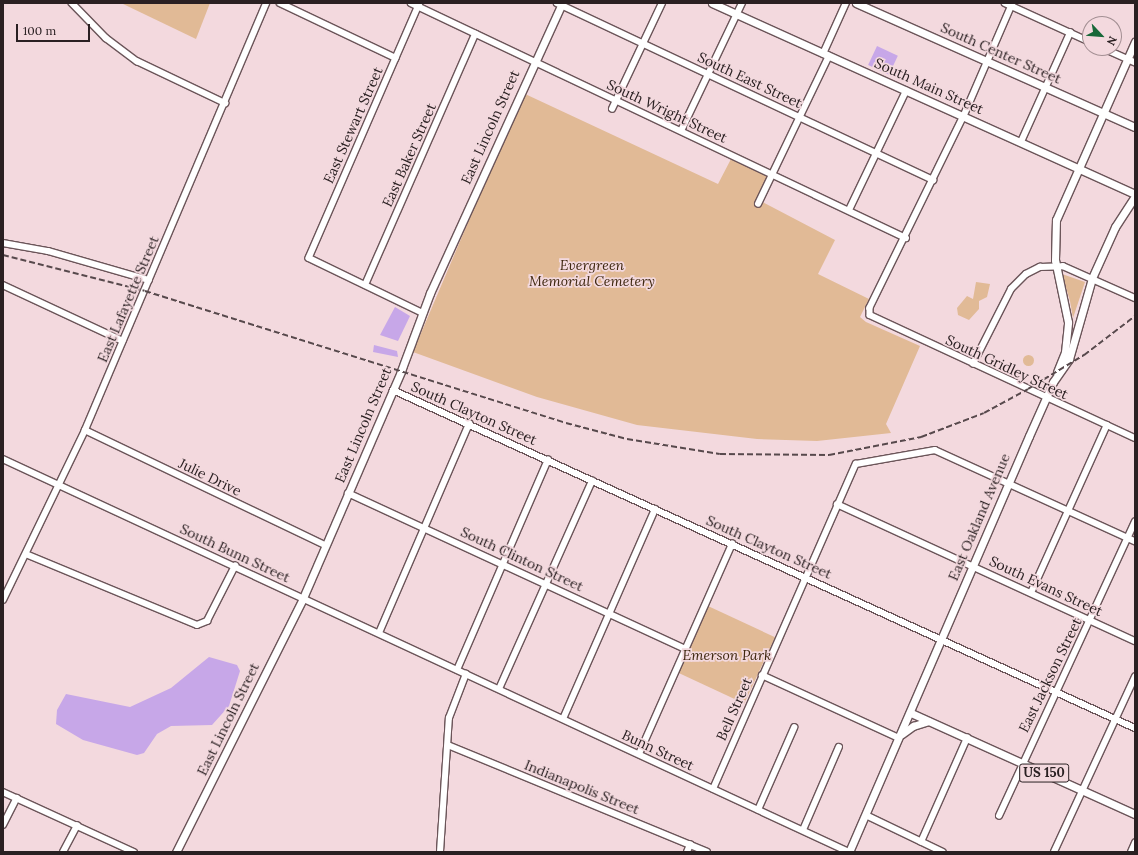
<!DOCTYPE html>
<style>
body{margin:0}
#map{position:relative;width:1138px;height:855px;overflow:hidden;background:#f3d9de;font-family:Lora,serif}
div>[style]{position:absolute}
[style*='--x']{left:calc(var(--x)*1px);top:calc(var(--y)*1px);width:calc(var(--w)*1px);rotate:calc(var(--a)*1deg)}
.green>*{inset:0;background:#e1ba96;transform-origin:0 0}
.round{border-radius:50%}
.water>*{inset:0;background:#c7a7e8;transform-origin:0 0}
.roads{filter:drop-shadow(1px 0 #6b5559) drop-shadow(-1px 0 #6b5559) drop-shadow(0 1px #6b5559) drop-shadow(0 -1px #6b5559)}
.minor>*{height:5.5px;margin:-2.75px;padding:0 2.75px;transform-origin:2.75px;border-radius:2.75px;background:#fff}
.major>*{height:7px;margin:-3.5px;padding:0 3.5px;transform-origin:3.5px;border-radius:3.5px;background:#fff}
.rail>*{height:1.5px;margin-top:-0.75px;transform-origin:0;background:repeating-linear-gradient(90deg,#57494c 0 6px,transparent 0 9px)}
span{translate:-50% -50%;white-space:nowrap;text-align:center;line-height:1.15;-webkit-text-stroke:3.5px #f3d9de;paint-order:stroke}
.shield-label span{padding:1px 3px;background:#f3d9de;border:1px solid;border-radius:3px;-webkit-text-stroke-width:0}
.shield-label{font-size:13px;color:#2a2022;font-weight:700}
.street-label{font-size:14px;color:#2a2022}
.park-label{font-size:14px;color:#3e270f;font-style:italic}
.frame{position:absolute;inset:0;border:4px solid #2a2022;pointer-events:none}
.north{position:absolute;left:1082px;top:16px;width:40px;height:40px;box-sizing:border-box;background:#f3d9de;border:1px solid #a38f93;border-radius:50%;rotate:116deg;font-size:11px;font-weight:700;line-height:16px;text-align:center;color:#2a2022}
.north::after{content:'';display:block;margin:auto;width:14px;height:18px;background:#176838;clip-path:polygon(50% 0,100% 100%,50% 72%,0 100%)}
.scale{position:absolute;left:16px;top:24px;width:74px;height:18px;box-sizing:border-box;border:2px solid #2a2022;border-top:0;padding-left:5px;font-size:12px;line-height:14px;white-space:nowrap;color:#2a2022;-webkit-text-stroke:3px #f3d9de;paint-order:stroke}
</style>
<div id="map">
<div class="green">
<div style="clip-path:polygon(121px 3px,210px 3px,196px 39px)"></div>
<div style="clip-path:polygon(523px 93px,718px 184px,731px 159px,767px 176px,757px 199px,835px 240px,818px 274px,869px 299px,860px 317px,866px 322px,920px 346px,886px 424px,891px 433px,817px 441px,757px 439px,637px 425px,537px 397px,413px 352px)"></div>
<div style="clip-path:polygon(1062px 274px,1085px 282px,1073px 318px,1070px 301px)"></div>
<div style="clip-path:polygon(976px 282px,990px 284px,987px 297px,979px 301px,979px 309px,969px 320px,958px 315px,957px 308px,967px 296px,973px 299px)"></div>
<div class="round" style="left:1022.5px;top:354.5px;width:11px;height:11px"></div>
<div style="left:708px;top:606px;width:74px;height:73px;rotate:25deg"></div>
</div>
<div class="water">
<div style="left:877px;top:46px;width:23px;height:21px;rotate:25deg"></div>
<div style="clip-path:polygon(395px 307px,410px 316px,398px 341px,380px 335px)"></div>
<div style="clip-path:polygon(374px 345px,397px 351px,398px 357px,373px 352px)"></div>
<div style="clip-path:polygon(209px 657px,237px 665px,240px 671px,229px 706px,212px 725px,171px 726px,157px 734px,144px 753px,137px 755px,83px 740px,56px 724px,57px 710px,66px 694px,130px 707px,171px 688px)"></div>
</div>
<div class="roads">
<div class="minor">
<div style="--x:72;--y:3;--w:49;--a:45.8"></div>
<div style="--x:106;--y:38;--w:39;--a:37"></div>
<div style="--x:137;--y:61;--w:98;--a:25.5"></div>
<div style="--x:280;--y:3;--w:128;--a:25.4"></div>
<div style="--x:411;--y:3;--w:548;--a:25.4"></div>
<div style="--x:420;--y:3;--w:278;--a:113.5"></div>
<div style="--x:309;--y:258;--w:127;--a:25.8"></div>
<div style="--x:557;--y:3;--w:416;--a:25.2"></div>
<div style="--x:1005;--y:3;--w:94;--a:24.6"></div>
<div style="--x:1013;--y:3;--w:123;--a:113.4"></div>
<div style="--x:964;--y:116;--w:214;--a:116.1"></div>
<div style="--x:870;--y:308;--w:7;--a:90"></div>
<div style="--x:870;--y:315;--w:292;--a:24.9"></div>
<div style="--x:1103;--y:48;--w:35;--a:24"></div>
<div style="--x:823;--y:54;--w:56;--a:-65.7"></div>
<div style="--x:612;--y:109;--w:117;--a:-64.7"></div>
<div style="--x:681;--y:131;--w:142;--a:-64.5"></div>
<div style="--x:1021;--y:142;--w:120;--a:-65.8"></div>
<div style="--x:758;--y:204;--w:164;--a:-64.4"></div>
<div style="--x:849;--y:210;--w:132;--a:-64.4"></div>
<div style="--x:3;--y:243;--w:46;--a:10.1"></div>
<div style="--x:48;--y:251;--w:105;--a:16"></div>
<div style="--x:3;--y:285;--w:132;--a:25"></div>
<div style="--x:365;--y:285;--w:274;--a:-66.3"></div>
<div style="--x:973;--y:364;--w:84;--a:-63.1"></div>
<div style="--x:1011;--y:289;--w:21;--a:-45"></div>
<div style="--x:1026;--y:274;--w:16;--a:-27"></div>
<div style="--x:1040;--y:267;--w:23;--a:-2"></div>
<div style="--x:1063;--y:266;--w:79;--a:24"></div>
<div style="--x:393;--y:390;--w:815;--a:24.49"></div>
<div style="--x:85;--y:430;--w:266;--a:25.6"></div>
<div style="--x:3;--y:459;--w:933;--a:24.92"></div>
<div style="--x:348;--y:493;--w:372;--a:24.8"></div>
<div style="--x:837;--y:504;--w:328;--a:24.7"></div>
<div style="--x:26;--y:554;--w:185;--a:22.5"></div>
<div style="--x:197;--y:625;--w:11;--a:-22"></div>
<div style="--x:207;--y:621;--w:62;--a:-63"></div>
<div style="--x:1031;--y:593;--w:184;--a:-65.7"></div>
<div style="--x:3;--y:600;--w:189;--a:-64.2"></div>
<div style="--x:85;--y:430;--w:464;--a:-67"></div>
<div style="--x:379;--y:633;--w:228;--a:-66.7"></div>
<div style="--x:457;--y:670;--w:229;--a:-66.6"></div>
<div style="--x:762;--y:675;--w:151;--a:24.7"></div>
<div style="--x:499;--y:689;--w:228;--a:-65.9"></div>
<div style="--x:563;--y:719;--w:229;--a:-66.3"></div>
<div style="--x:448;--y:745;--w:280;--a:22.4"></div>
<div style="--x:639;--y:754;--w:230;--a:-66.1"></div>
<div style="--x:713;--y:789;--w:355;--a:-66.3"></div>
<div style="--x:856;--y:464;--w:80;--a:-10"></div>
<div style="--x:935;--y:450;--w:220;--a:24.5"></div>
<div style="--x:3;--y:792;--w:144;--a:24.6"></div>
<div style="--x:758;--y:810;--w:90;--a:-66.3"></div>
<div style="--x:866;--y:815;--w:85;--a:25.7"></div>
<div style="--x:999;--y:816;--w:324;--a:-65.2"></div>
<div style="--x:3;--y:825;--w:30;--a:-63"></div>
<div style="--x:803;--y:830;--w:90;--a:-66.6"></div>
<div style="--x:921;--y:842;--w:114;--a:-66.1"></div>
<div style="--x:63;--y:852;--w:30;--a:-62"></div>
<div style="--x:440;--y:852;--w:134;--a:-86.2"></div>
<div style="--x:449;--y:718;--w:47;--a:-68.9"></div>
<div style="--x:687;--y:852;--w:8;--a:-67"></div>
<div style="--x:1054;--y:852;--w:193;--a:-65.2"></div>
<div style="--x:1131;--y:852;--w:10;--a:-66"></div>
</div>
<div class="major">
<div style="--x:712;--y:3;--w:464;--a:24.3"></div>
<div style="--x:856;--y:3;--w:305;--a:24"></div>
<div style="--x:1057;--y:372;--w:22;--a:-68"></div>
<div style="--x:1065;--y:352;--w:30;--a:-84"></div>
<div style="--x:1068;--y:322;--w:63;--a:-101.8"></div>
<div style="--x:1055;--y:260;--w:40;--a:-88.6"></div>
<div style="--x:1056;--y:220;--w:195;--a:-66.1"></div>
<div style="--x:911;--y:713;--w:246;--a:24.3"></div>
<div style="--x:902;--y:734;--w:14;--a:-36"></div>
<div style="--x:913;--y:726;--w:16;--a:-18"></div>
<div style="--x:176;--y:852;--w:284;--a:-63.4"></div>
<div style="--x:303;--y:598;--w:247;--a:-66.6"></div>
<div style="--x:401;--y:371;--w:83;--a:-69.6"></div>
<div style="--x:430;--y:293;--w:319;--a:-65.5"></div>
<div style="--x:849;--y:852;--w:453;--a:-66.6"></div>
<div style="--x:1029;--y:436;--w:59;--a:-66"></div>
<div style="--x:1053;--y:382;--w:28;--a:-55"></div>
<div style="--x:1069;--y:359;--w:84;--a:-74.1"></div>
<div style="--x:1092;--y:278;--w:56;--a:-65.7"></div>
<div style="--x:1115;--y:227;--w:37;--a:-57"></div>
</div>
</div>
<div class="rail">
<div style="--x:3;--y:255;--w:146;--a:14.2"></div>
<div style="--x:145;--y:291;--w:441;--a:17.4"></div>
<div style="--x:566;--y:423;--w:63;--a:14.7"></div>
<div style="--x:627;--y:439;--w:94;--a:9.2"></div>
<div style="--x:720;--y:454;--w:109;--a:0.5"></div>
<div style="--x:829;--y:455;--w:94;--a:-11.1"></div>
<div style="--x:921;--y:437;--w:67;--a:-20.9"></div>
<div style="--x:984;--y:413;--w:50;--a:-28.6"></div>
<div style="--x:1028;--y:389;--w:66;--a:-31.3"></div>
<div style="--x:1084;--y:355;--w:64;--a:-37.4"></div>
</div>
<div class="shield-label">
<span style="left:1044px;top:773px">US 150</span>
</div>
<div class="street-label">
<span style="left:1001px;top:53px;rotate:24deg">South Center Street</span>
<span style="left:750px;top:80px;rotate:25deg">South East Street</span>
<span style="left:929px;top:86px;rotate:24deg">South Main Street</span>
<span style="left:667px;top:111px;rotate:25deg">South Wright Street</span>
<span style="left:353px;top:125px;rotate:-66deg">East Stewart Street</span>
<span style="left:490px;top:127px;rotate:-66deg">East Lincoln Street</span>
<span style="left:409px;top:155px;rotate:-66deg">East Baker Street</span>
<span style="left:128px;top:299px;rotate:-67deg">East Lafayette Street</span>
<span style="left:1007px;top:367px;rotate:25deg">South Gridley Street</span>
<span style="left:474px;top:413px;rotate:24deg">South Clayton Street</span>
<span style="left:363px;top:425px;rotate:-67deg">East Lincoln Street</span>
<span style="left:210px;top:477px;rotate:26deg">Julie Drive</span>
<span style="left:979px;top:517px;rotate:-67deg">East Oakland Avenue</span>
<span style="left:769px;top:547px;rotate:24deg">South Clayton Street</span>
<span style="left:235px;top:553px;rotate:25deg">South Bunn Street</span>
<span style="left:522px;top:559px;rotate:25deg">South Clinton Street</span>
<span style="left:1046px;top:586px;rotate:25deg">South Evans Street</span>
<span style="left:1050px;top:675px;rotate:-64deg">East Jackson Street</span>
<span style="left:734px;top:709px;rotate:-66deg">Bell Street</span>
<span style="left:228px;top:719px;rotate:-64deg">East Lincoln Street</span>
<span style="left:658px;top:750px;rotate:25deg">Bunn Street</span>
<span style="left:582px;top:787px;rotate:22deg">Indianapolis Street</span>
</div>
<div class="park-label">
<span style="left:592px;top:273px">Evergreen<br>Memorial Cemetery</span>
<span style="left:727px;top:655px">Emerson Park</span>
</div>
<div class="frame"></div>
<div class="north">N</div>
<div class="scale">100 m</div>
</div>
